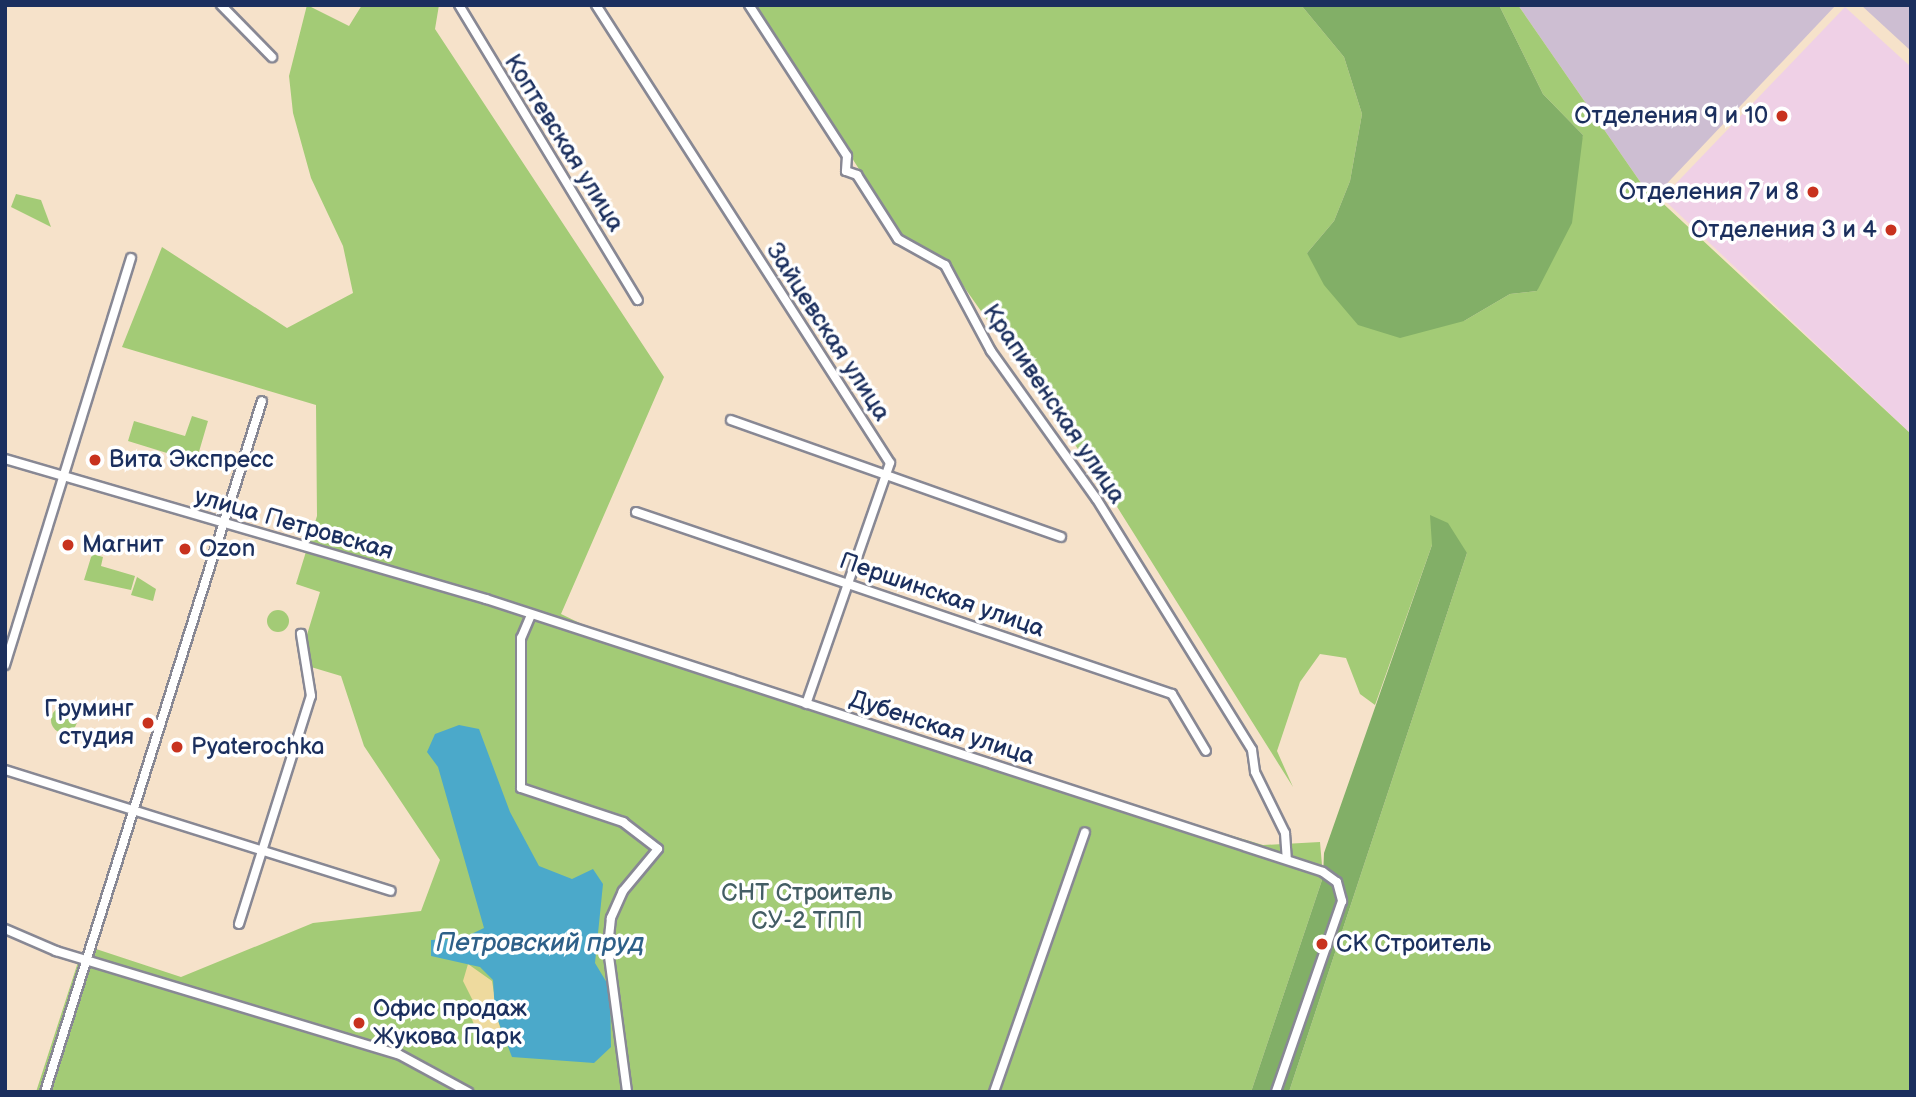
<!DOCTYPE html>
<meta charset="utf-8">
<style>
body{margin:0}
#map{position:relative;width:1916px;height:1097px;overflow:hidden;background:#f6e2ca;font-family:"Balsamiq Sans",sans-serif}
div>[style]{position:absolute}
[style*='--x']{left:calc(var(--x)*1px);top:calc(var(--y)*1px);width:calc(var(--w)*1px);rotate:calc(var(--a)*1deg)}
.built>*{inset:0;background:#efd0e6}
.industrial>*{inset:0;background:#cdbed2}
.green>*{inset:0;background:#a3cb76}
.round{border-radius:50%}
.forest>*{inset:0;background:#82af67}
.sand>*{inset:0;background:#eeda9e}
.water>*{inset:0;background:#4ba9ca}
.roads{filter:drop-shadow(2px 0 #888894) drop-shadow(-2px 0 #888894) drop-shadow(0 2px #888894) drop-shadow(0 -2px #888894)}
.minor>*{height:8px;margin:-4px;padding:0 4px;transform-origin:4px;border-radius:4px;background:#fff}
.dots>*{width:19px;height:19px;translate:-50% -50%;box-sizing:border-box;border:4px solid #fff;border-radius:50%}
span{translate:-50% -50%;white-space:nowrap;text-align:center;line-height:1.15;-webkit-text-stroke:7px #fff;paint-order:stroke}
.poi-label{font-size:24px;color:#1b2f5e}
.right{translate:-100% -50%;text-align:right}
.left{translate:0 -50%;text-align:left}
.street-label{font-size:24px;color:#1b2f5e}
.park-label{font-size:24px;color:#445e65}
.water-label{font-size:26px;color:#2e6089;font-style:italic}
.frame{position:absolute;inset:0;border:7px solid #1b2f5e;pointer-events:none}
</style>
<div id="map">
<div class="built">
<div style="clip-path:polygon(1845px 7px,1911px 67px,1911px 434px,1662px 198px)"></div>
</div>
<div class="industrial">
<div style="clip-path:polygon(1518px 5px,1836px 5px,1656px 195px,1641px 183px)"></div>
<div style="clip-path:polygon(1861px 5px,1911px 5px,1911px 51px)"></div>
</div>
<div class="green">
<div style="clip-path:polygon(307px 5px,349px 26px,362px 5px,439px 5px,435px 29px,664px 377px,561px 614px,621px 643px,1056px 783px,1263px 845px,1320px 842px,1323px 877px,1251px 1092px,36px 1092px,78px 962px,90px 947px,181px 977px,313px 923px,421px 911px,440px 860px,364px 746px,341px 676px,311px 667px,306px 638px,320px 592px,296px 584px,317px 516px,316px 405px,122px 347px,162px 247px,287px 328px,353px 293px,343px 246px,311px 178px,293px 113px,289px 76px)"></div>
<div style="clip-path:polygon(755px 5px,1301px 5px,1344px 57px,1362px 114px,1350px 181px,1334px 221px,1307px 253px,1464px 321px,1510px 294px,1537px 291px,1583px 135px,1543px 94px,1499px 5px,1518px 5px,1641px 183px,1911px 434px,1911px 1092px,1289px 1092px,1467px 553px,1432px 545px,1375px 705px,1360px 694px,1346px 658px,1320px 654px,1300px 682px,1277px 751px,1293px 787px,1104px 486px,943px 257px,902px 237px)"></div>
<div style="clip-path:polygon(16px 194px,41px 200px,51px 227px,11px 207px)"></div>
<div style="clip-path:polygon(192px 416px,208px 421px,196px 462px,128px 441px,134px 421px,185px 436px)"></div>
<div style="clip-path:polygon(92px 554px,103px 557px,101px 566px,135px 576px,131px 590px,84px 580px)"></div>
<div style="clip-path:polygon(137px 577px,156px 589px,153px 601px,131px 595px)"></div>
<div class="round" style="left:267px;top:610px;width:22px;height:22px"></div>
<div class="round" style="left:51px;top:707px;width:26px;height:26px"></div>
</div>
<div class="forest">
<div style="clip-path:polygon(1301px 5px,1499px 5px,1543px 94px,1583px 135px,1572px 223px,1537px 291px,1510px 294px,1464px 321px,1400px 338px,1358px 325px,1324px 285px,1307px 253px,1334px 221px,1350px 181px,1362px 114px,1344px 57px)"></div>
<div style="clip-path:polygon(1430px 515px,1448px 523px,1467px 553px,1289px 1092px,1251px 1092px,1323px 877px,1324px 853px,1432px 545px)"></div>
</div>
<div class="sand">
<div style="clip-path:polygon(468px 964px,492px 981px,502px 1039px,496px 1046px,478px 1035px,468px 1009px,475px 1005px,463px 981px)"></div>
</div>
<div class="water">
<div style="clip-path:polygon(459px 725px,479px 729px,510px 812px,539px 866px,572px 879px,593px 869px,603px 884px,595px 963px,610px 988px,611px 1047px,594px 1063px,512px 1057px,495px 1013px,493px 980px,480px 967px,431px 956px,431px 940px,463px 938px,484px 928px,438px 767px,427px 752px,435px 734px)"></div>
</div>
<div class="roads">
<div class="minor">
<div style="--x:221;--y:5;--w:73;--a:45.6"></div>
<div style="--x:459;--y:5;--w:345;--a:58.8"></div>
<div style="--x:596;--y:5;--w:544;--a:57.3"></div>
<div style="--x:890;--y:463;--w:255;--a:109.2"></div>
<div style="--x:749;--y:5;--w:180;--a:57"></div>
<div style="--x:847;--y:156;--w:15;--a:94"></div>
<div style="--x:846;--y:171;--w:12;--a:20"></div>
<div style="--x:857;--y:175;--w:76;--a:57.4"></div>
<div style="--x:898;--y:239;--w:54;--a:29"></div>
<div style="--x:945;--y:265;--w:98;--a:61.9"></div>
<div style="--x:991;--y:351;--w:181;--a:54.5"></div>
<div style="--x:1096;--y:498;--w:296;--a:58.2"></div>
<div style="--x:1252;--y:750;--w:22;--a:82"></div>
<div style="--x:1255;--y:772;--w:68;--a:63.8"></div>
<div style="--x:1285;--y:833;--w:26;--a:86"></div>
<div style="--x:731;--y:420;--w:350;--a:19.5"></div>
<div style="--x:5;--y:459;--w:501;--a:16.23"></div>
<div style="--x:486;--y:599;--w:880;--a:18.06"></div>
<div style="--x:1323;--y:872;--w:17;--a:36"></div>
<div style="--x:1337;--y:882;--w:20;--a:75"></div>
<div style="--x:1342;--y:901;--w:202;--a:109.1"></div>
<div style="--x:636;--y:512;--w:566;--a:18.76"></div>
<div style="--x:1172;--y:694;--w:66;--a:59.2"></div>
<div style="--x:531;--y:615;--w:25;--a:113"></div>
<div style="--x:521;--y:638;--w:150;--a:90"></div>
<div style="--x:521;--y:788;--w:108;--a:18.4"></div>
<div style="--x:623;--y:822;--w:44;--a:37.6"></div>
<div style="--x:658;--y:849;--w:55;--a:129.8"></div>
<div style="--x:623;--y:891;--w:30;--a:114"></div>
<div style="--x:611;--y:918;--w:31;--a:96"></div>
<div style="--x:608;--y:949;--w:144;--a:82.4"></div>
<div style="--x:5;--y:665;--w:426;--a:-72.8"></div>
<div style="--x:5;--y:770;--w:404;--a:17.4"></div>
<div style="--x:239;--y:924;--w:239;--a:-72.5"></div>
<div style="--x:311;--y:696;--w:63;--a:-99.2"></div>
<div style="--x:5;--y:929;--w:56;--a:23.3"></div>
<div style="--x:56;--y:951;--w:357;--a:16.8"></div>
<div style="--x:398;--y:1054;--w:80;--a:28.5"></div>
<div style="--x:45;--y:1092;--w:724;--a:-72.57"></div>
<div style="--x:994;--y:1092;--w:275;--a:-70.7"></div>
</div>
</div>
<div class="dots">
<div style="left:1782px;top:116px;background:#c8321e"></div>
<div style="left:1813px;top:192px;background:#c8321e"></div>
<div style="left:1891px;top:230px;background:#c8321e"></div>
<div style="left:95px;top:460px;background:#c8321e"></div>
<div style="left:68px;top:545px;background:#c8321e"></div>
<div style="left:185px;top:549px;background:#c8321e"></div>
<div style="left:148px;top:723px;background:#c8321e"></div>
<div style="left:177px;top:747px;background:#c8321e"></div>
<div style="left:1322px;top:944px;background:#c8321e"></div>
<div style="left:359px;top:1023px;background:#c8321e"></div>
</div>
<div class="poi-label">
<span class="right" style="left:1768px;top:116px">Отделения 9 и 10</span>
<span class="right" style="left:1799px;top:192px">Отделения 7 и 8</span>
<span class="right" style="left:1877px;top:230px">Отделения 3 и 4</span>
<span class="left" style="left:109px;top:460px">Вита Экспресс</span>
<span class="left" style="left:82px;top:545px">Магнит</span>
<span class="left" style="left:199px;top:549px">Ozon</span>
<span class="right" style="left:134px;top:723px">Груминг<br>студия</span>
<span class="left" style="left:191px;top:747px">Pyaterochka</span>
<span class="left" style="left:1336px;top:944px">СК Строитель</span>
<span class="left" style="left:373px;top:1023px">Офис продаж<br>Жукова Парк</span>
</div>
<div class="street-label">
<span style="left:564px;top:143px;rotate:58deg">Коптевская улица</span>
<span style="left:828px;top:332px;rotate:57deg">Зайцевская улица</span>
<span style="left:1054px;top:404px;rotate:56deg">Крапивенская улица</span>
<span style="left:294px;top:524px;rotate:16deg">улица Петровская</span>
<span style="left:942px;top:595px;rotate:19deg">Першинская улица</span>
<span style="left:942px;top:728px;rotate:18deg">Дубенская улица</span>
</div>
<div class="park-label">
<span style="left:807px;top:907px">СНТ Строитель<br>СУ-2 ТПП</span>
</div>
<div class="water-label">
<span style="left:540px;top:944px">Петровский пруд</span>
</div>
<div class="frame"></div>
</div>
